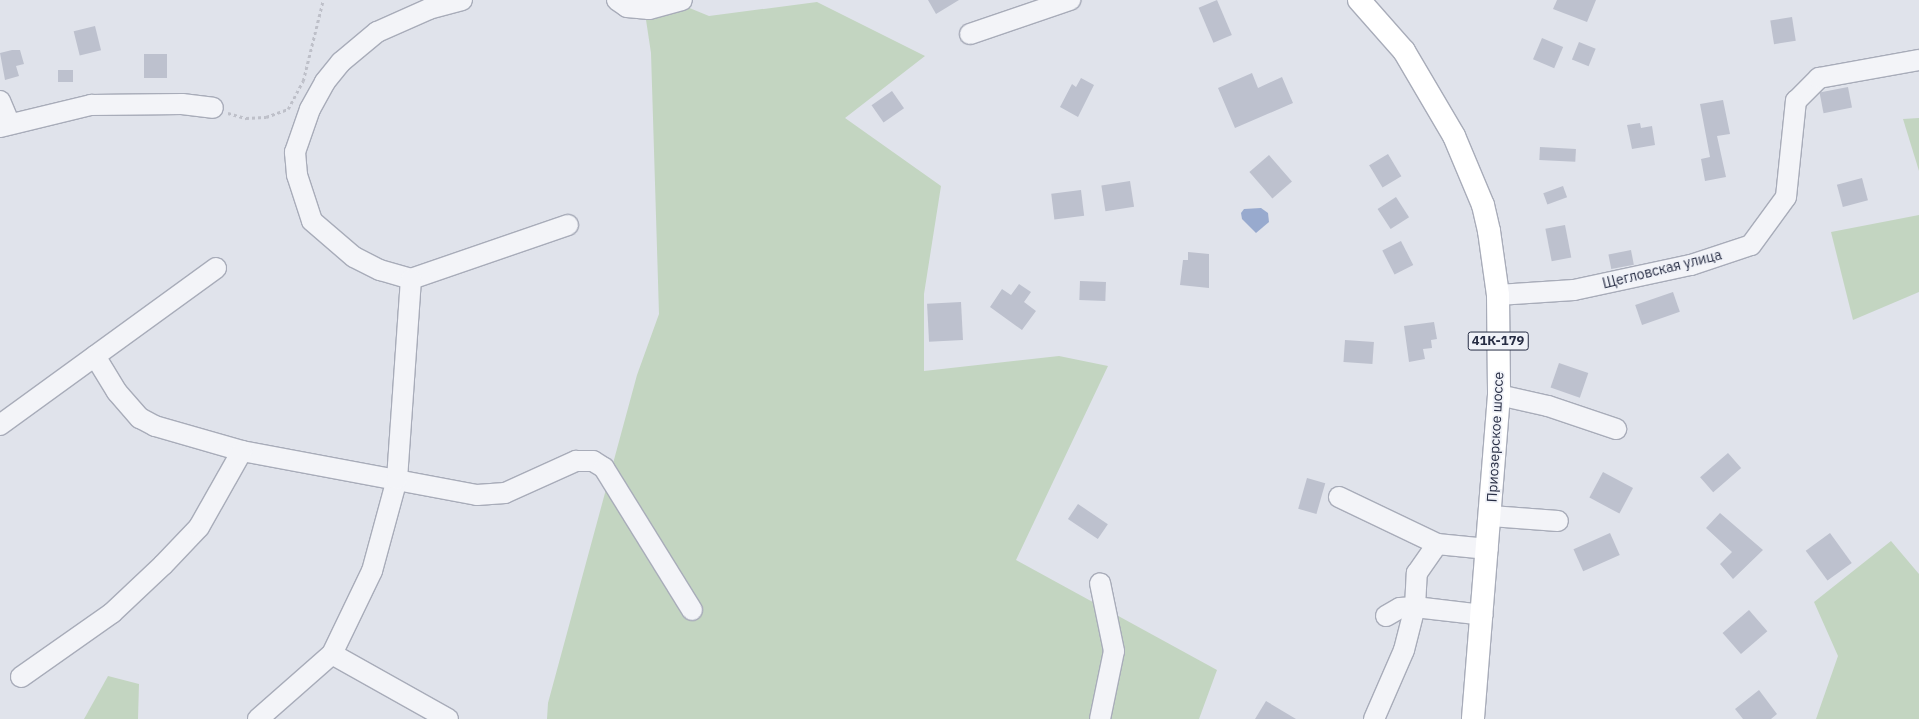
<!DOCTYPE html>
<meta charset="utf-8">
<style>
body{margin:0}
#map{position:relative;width:1919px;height:719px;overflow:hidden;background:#e0e3eb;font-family:"IBM Plex Sans",sans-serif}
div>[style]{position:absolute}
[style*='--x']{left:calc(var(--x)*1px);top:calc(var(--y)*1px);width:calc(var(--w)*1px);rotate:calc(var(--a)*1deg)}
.green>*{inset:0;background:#c3d5c1}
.water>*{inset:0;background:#98aace}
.building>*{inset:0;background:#bdc1ce;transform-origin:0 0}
.path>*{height:2.5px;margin-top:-1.25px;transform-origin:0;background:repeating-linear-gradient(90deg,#bec0c9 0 3px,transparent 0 6px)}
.roads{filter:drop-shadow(1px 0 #a8acb9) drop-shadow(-1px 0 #a8acb9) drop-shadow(0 1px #a8acb9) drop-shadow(0 -1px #a8acb9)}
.minor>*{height:20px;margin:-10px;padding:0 10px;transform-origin:10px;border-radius:10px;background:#f3f4f8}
.major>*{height:22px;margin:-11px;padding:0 11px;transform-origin:11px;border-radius:11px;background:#fff}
span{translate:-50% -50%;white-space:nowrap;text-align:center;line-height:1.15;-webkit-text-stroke:3.5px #f0f2f8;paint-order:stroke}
.shield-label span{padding:1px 3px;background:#f0f2f8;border:1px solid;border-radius:3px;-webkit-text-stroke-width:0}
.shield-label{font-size:13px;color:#272d44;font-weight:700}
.street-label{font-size:14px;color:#272d44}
</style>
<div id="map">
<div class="green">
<div style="clip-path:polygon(643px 0,670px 0,709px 16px,817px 2px,925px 56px,845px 118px,941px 186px,924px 294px,924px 371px,1059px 356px,1108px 366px,1016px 560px,1217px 670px,1199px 719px,547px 719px,548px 703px,637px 375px,659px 314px,651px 53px)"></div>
<div style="clip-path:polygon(1919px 118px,1919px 171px,1903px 119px)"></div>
<div style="clip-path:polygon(1919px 215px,1919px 292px,1853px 320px,1831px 232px)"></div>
<div style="clip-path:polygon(1891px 541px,1919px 574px,1919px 719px,1816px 719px,1838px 656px,1814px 602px)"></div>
<div style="clip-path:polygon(108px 676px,139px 684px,138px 719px,84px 719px)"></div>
</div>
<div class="water">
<div style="clip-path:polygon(1261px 208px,1268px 213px,1269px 222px,1256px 233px,1242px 219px,1241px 213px,1244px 209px)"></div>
</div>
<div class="building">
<div style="clip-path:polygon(928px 0,959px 0,936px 14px)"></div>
<div style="left:1217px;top:0;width:38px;height:20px;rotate:67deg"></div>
<div style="clip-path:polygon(1557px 0,1596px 0,1587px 22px,1553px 9px)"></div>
<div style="left:1792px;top:17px;width:24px;height:22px;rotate:81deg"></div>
<div style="left:95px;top:26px;width:25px;height:22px;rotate:76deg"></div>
<div style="left:1542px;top:38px;width:23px;height:23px;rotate:23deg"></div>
<div style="left:1579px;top:42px;width:18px;height:19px;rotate:22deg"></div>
<div style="clip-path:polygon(12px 50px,20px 50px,24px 64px,16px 66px,19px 76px,5px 80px,0 53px)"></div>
<div style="left:144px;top:54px;width:23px;height:24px"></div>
<div style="left:73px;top:70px;width:12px;height:15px;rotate:90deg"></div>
<div style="clip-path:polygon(1252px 73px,1258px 88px,1282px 77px,1293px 103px,1235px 128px,1218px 88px)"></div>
<div style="clip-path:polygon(1081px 78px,1094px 85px,1078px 117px,1060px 107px,1072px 84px,1076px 87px)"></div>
<div style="left:1848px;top:87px;width:21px;height:29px;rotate:79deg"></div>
<div style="left:892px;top:91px;width:21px;height:25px;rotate:55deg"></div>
<div style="clip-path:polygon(1723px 100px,1730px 134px,1717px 136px,1726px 177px,1705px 181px,1701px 159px,1710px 157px,1700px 104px)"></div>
<div style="clip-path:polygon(1640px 123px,1641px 128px,1652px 126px,1655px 145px,1632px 149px,1627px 125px)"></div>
<div style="left:1540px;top:147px;width:36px;height:13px;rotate:3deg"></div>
<div style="left:1388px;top:154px;width:26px;height:22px;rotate:59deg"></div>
<div style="left:1269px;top:155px;width:35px;height:26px;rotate:49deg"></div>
<div style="left:1862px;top:178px;width:23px;height:26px;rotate:75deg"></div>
<div style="left:1130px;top:181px;width:26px;height:29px;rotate:81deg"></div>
<div style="left:1563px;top:186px;width:12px;height:21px;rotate:70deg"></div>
<div style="left:1081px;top:190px;width:26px;height:30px;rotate:83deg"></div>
<div style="left:1396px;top:197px;width:24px;height:22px;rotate:57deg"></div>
<div style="left:1565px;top:225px;width:33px;height:20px;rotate:79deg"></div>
<div style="left:1401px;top:241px;width:27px;height:21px;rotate:63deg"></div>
<div style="left:1631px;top:250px;width:15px;height:23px;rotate:79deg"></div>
<div style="clip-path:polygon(1188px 252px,1209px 254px,1209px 288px,1180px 285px,1183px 260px,1188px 260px)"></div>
<div style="left:1080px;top:281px;width:26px;height:19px;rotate:2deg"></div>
<div style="clip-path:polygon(1019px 284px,1031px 292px,1024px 302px,1036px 311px,1022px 330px,990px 307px,1002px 289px,1011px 295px)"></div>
<div style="left:1673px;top:292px;width:21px;height:40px;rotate:71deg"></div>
<div style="left:961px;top:302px;width:38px;height:34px;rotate:87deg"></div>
<div style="clip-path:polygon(1434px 322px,1437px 339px,1431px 340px,1432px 348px,1423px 349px,1425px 359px,1409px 362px,1404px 326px)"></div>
<div style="left:1345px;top:340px;width:29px;height:22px;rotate:4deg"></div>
<div style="left:1559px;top:363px;width:31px;height:26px;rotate:19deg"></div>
<div style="left:1728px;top:453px;width:20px;height:37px;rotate:49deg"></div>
<div style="left:1603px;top:472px;width:34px;height:29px;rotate:28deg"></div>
<div style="left:1307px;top:478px;width:19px;height:32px;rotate:16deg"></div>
<div style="left:1078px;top:504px;width:36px;height:18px;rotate:34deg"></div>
<div style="clip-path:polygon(1720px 513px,1763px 550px,1733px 579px,1720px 564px,1732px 552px,1706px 528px)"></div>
<div style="left:1610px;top:533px;width:24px;height:40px;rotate:66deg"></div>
<div style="left:1830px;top:533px;width:37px;height:30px;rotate:54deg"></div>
<div style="left:1749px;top:610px;width:28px;height:35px;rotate:49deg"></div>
<div style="clip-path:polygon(1759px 690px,1777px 714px,1771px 719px,1743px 719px,1735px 709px)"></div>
<div style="clip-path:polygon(1266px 701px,1296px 719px,1255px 719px)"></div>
</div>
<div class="path">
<div style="--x:228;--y:113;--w:19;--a:16"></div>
<div style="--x:246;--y:118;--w:20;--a:-3"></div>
<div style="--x:266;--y:117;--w:23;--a:-20"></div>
<div style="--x:288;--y:109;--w:32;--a:-62"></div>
<div style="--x:303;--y:81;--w:83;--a:-76.1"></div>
</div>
<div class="roads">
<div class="minor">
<div style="--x:462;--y:0;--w:34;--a:165"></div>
<div style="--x:429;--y:9;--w:57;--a:156.1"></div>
<div style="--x:377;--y:32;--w:47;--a:140.2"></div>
<div style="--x:341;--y:62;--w:26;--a:129"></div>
<div style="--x:325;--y:82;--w:31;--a:119"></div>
<div style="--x:310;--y:109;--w:46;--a:109.2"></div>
<div style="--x:295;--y:152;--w:23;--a:85"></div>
<div style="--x:297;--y:175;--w:48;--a:71.9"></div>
<div style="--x:312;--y:221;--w:55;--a:40.6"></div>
<div style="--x:354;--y:257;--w:29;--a:27"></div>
<div style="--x:380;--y:270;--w:32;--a:16"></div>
<div style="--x:411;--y:279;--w:166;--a:-19"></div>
<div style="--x:617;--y:0;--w:12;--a:35"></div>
<div style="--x:627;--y:7;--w:22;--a:5"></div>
<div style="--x:649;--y:9;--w:34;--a:-15"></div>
<div style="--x:970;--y:34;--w:106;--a:-18.8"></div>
<div style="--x:0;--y:101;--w:23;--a:67"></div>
<div style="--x:0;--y:127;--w:94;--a:-13.6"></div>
<div style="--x:91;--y:105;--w:91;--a:-0.6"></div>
<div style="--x:182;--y:104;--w:31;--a:7"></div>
<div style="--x:1498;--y:295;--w:76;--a:-3.8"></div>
<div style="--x:1574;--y:290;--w:120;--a:-12.1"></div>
<div style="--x:1691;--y:265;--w:63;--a:-18.4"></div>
<div style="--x:1751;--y:245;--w:59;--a:-53.9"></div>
<div style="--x:1786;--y:197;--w:97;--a:-84.1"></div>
<div style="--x:1796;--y:101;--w:33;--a:-45"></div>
<div style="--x:1819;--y:78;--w:102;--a:-10.2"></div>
<div style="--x:95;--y:356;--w:42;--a:58.6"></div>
<div style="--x:117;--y:392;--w:35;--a:49"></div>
<div style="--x:140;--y:418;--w:17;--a:28"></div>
<div style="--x:155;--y:426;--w:91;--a:16"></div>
<div style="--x:242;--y:451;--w:239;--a:10.6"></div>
<div style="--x:477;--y:495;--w:28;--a:-4"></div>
<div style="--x:505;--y:493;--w:78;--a:-24.3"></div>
<div style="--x:576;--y:461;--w:17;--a:0"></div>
<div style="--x:593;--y:461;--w:13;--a:32"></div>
<div style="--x:604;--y:468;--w:167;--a:58.2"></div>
<div style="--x:1499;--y:395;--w:50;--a:12.7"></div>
<div style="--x:1548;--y:406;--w:72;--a:18.7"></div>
<div style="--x:0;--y:425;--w:267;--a:-36"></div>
<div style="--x:1339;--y:497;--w:109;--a:25.6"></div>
<div style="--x:1437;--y:544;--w:51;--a:5.6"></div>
<div style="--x:1491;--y:516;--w:67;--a:4.3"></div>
<div style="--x:1386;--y:616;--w:16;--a:-30"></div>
<div style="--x:1400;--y:608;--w:15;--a:-4"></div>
<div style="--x:1415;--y:607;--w:68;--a:6.7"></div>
<div style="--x:332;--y:654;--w:133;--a:29.3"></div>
<div style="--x:21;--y:677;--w:111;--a:-35.1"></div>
<div style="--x:112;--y:613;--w:70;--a:-43.3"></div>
<div style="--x:163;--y:565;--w:52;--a:-46.5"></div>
<div style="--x:199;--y:527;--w:87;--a:-60.5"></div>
<div style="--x:258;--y:719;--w:98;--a:-41.3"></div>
<div style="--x:332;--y:654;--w:92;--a:-64.3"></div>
<div style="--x:372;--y:571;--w:95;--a:-74.8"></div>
<div style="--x:397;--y:479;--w:200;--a:-86"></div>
<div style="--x:1100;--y:719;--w:69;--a:-78.4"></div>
<div style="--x:1114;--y:651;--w:69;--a:-101.6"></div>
<div style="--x:1374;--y:719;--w:75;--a:-66.5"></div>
<div style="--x:1404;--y:650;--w:44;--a:-75.7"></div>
<div style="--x:1415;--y:607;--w:34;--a:-87"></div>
<div style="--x:1417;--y:573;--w:35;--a:-55"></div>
</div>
<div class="major">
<div style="--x:1359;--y:0;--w:68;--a:48.6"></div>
<div style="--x:1404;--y:51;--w:99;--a:59.5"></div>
<div style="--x:1454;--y:136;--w:75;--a:67.2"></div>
<div style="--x:1483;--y:205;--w:27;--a:77"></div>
<div style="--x:1489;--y:231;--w:65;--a:82"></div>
<div style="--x:1498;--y:295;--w:100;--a:89.4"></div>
<div style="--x:1499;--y:395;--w:325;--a:94.6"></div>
</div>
</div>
<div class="shield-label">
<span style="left:1498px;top:341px">41К-179</span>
</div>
<div class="street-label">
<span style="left:1662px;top:269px;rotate:-14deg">Щегловская улица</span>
<span style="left:1495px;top:437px;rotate:-87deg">Приозерское шоссе</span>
</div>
</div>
